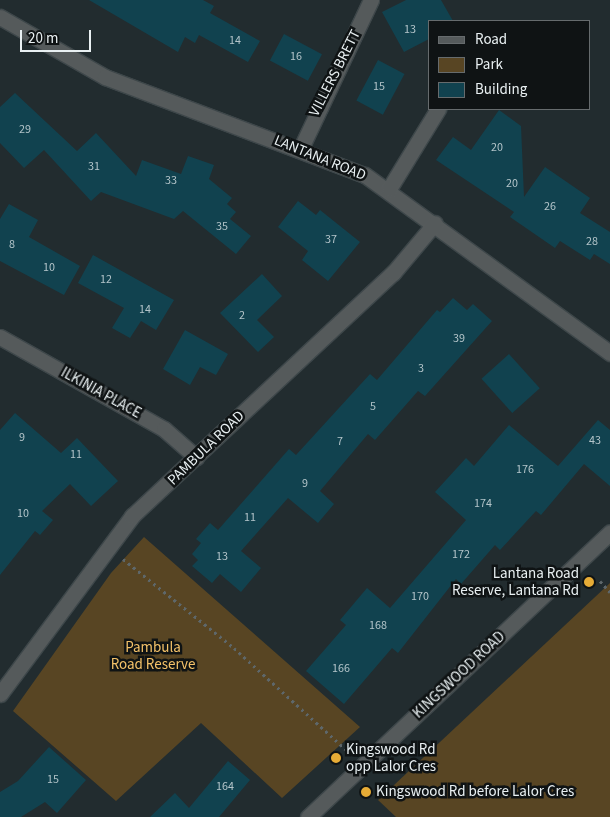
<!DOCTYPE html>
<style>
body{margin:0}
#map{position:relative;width:610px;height:817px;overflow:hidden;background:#222c2f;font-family:"Source Sans 3",sans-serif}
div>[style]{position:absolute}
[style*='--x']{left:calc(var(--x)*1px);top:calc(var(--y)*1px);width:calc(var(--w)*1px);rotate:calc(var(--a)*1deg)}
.green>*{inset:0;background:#584523}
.building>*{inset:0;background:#11424f;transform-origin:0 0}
.path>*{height:3px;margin-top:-1.5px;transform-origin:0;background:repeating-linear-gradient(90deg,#5e676a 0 2.5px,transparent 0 6.5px)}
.roads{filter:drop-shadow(1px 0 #3e474a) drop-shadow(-1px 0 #3e474a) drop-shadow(0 1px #3e474a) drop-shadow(0 -1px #3e474a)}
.minor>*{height:15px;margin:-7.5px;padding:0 7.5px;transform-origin:7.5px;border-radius:7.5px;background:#555a5b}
.tertiary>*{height:15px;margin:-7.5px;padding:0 7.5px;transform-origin:7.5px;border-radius:7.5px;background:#555a5b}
.dots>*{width:14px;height:14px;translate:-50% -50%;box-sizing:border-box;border:2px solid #0f1314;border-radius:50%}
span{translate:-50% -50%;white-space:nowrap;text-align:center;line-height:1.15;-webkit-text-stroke:5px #0f1314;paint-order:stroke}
.number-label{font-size:12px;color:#b3c4c9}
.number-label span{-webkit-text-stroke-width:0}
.street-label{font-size:15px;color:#e9f0f2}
.poi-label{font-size:15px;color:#e9f0f2}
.right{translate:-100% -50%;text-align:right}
.left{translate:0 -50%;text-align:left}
.park-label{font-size:15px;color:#f4c269}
.legend{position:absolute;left:428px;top:20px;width:162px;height:90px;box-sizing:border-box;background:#0f1314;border:1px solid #666b6d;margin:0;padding:6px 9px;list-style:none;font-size:15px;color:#e9f0f2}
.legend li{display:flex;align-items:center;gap:10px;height:25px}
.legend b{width:25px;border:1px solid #666b6d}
.scale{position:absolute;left:20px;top:30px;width:71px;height:22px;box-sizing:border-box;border:2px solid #e9f0f2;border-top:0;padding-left:6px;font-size:15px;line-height:18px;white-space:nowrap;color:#e9f0f2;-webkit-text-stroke:4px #0f1314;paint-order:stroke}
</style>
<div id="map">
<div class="green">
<div style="clip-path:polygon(144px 537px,360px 727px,282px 798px,201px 723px,116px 801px,13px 711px,111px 573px)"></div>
<div style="clip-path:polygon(610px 583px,610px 817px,396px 817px,378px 800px)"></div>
</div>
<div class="building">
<div style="clip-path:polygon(89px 0,203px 0,214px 6px,210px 13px,260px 41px,248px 62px,199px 35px,195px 43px,185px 37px,178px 52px)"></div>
<div style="clip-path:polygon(406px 0,441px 0,453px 21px,429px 21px,429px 39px,404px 52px,382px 12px)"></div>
<div style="left:284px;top:34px;width:43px;height:30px;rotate:28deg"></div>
<div style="left:378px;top:60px;width:30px;height:46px;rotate:28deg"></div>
<div style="clip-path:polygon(15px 93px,77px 151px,96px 133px,136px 176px,142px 160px,181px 174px,188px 156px,214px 165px,209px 179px,232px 198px,227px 204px,236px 212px,230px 219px,251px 236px,236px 254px,183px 211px,174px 219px,101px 192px,91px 201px,44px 150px,24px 168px,0 143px,0 107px)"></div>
<div style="clip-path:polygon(499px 110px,521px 126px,524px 197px,545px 167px,590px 198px,580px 213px,610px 232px,610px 264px,594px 254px,590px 260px,560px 241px,555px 248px,510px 217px,514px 212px,436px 160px,453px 137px,471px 150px)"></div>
<div style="clip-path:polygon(298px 201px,316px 215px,320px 210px,360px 242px,328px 281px,302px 260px,308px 251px,278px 227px)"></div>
<div style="clip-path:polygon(9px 204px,38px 220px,29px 237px,80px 266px,64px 295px,0 261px,0 219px)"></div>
<div style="clip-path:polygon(93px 255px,174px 300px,156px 330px,141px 321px,130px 338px,112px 328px,124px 308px,78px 283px)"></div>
<div style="clip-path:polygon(262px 274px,282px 296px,257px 320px,274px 337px,258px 352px,220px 313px)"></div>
<div style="clip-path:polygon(453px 298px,467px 310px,473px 304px,492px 321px,425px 396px,418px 391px,375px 440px,368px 434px,320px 491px,334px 504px,318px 523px,288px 498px,241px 551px,261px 568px,241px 592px,220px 574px,212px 583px,192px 566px,198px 560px,192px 554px,201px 543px,196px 539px,210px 523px,218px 530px,289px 449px,296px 455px,370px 374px,377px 380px,437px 310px,440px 312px)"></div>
<div style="clip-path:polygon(185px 330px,228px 354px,216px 375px,200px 367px,190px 385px,163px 369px)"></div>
<div style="left:509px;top:354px;width:46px;height:37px;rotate:48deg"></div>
<div style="clip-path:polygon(15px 413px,61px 453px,77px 438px,118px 481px,91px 506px,70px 484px,42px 511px,53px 520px,40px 535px,35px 531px,0 575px,0 430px)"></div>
<div style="clip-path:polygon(598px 420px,610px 430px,610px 486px,584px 464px,541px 515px,536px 511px,500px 550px,495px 545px,461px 584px,456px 579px,398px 653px,392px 648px,344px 704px,306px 671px,346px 625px,340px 620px,367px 588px,390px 608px,466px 520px,435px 492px,466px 458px,474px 466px,509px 425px,558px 466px)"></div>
<div style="clip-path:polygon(49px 747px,86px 780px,57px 813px,45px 802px,21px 817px,0 817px,0 792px,18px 781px)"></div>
<div style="clip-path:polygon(228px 761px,250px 780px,219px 817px,150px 817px,175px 793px,189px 808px)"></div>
</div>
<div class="path">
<div style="--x:123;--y:559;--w:142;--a:38.7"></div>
<div style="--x:234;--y:648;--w:156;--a:42.2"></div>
<div style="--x:600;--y:581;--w:15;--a:48"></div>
</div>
<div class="roads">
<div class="minor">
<div style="--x:0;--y:17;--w:121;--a:29.7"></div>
<div style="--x:105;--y:77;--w:278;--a:20.7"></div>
<div style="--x:365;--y:175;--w:303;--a:36"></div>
<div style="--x:301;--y:148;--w:164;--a:-64.7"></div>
<div style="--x:389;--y:189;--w:94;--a:-58.5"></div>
<div style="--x:0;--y:337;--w:188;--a:29.3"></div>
<div style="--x:164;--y:429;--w:43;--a:41.2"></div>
<div style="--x:0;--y:694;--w:222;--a:-53.4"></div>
<div style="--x:132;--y:516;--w:357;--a:-43"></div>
<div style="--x:393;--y:273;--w:65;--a:-50"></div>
</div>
<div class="tertiary">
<div style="--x:308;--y:817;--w:415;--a:-43.3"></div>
</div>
</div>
<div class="dots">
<div style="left:589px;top:582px;background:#e7ac36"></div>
<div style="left:336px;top:758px;background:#e7ac36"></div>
<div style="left:366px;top:792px;background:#e7ac36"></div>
</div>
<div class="number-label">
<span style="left:410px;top:30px">13</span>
<span style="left:235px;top:41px">14</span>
<span style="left:296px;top:57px">16</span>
<span style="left:379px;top:87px">15</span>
<span style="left:25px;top:130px">29</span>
<span style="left:497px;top:148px">20</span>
<span style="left:94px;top:167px">31</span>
<span style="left:171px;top:181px">33</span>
<span style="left:512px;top:184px">20</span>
<span style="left:550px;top:207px">26</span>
<span style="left:222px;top:227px">35</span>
<span style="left:331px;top:240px">37</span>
<span style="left:592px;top:242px">28</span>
<span style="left:12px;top:245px">8</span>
<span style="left:49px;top:268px">10</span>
<span style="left:106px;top:280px">12</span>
<span style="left:145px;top:310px">14</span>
<span style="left:242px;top:316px">2</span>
<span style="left:459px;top:339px">39</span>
<span style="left:421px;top:369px">3</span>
<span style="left:373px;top:407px">5</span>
<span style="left:22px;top:438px">9</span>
<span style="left:595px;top:441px">43</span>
<span style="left:340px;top:442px">7</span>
<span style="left:76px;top:455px">11</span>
<span style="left:525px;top:470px">176</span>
<span style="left:305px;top:484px">9</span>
<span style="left:483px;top:504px">174</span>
<span style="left:23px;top:514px">10</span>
<span style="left:250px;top:518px">11</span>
<span style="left:461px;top:555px">172</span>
<span style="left:222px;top:557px">13</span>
<span style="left:420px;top:597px">170</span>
<span style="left:378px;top:626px">168</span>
<span style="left:341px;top:669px">166</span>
<span style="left:53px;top:780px">15</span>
<span style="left:225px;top:787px">164</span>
</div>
<div class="street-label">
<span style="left:335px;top:73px;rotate:-63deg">VILLERS BRETT</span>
<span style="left:320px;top:158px;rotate:22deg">LANTANA ROAD</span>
<span style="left:101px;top:393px;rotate:29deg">ILKINIA PLACE</span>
<span style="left:206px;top:448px;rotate:-44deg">PAMBULA ROAD</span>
<span style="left:459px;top:675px;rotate:-43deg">KINGSWOOD ROAD</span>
</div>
<div class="poi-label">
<span class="right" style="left:579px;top:582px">Lantana Road<br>Reserve, Lantana Rd</span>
<span class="left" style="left:346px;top:758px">Kingswood Rd<br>opp Lalor Cres</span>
<span class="left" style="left:376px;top:792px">Kingswood Rd before Lalor Cres</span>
</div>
<div class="park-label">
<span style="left:153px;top:656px">Pambula<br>Road Reserve</span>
</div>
<ul class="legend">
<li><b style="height:6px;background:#555a5b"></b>Road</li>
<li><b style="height:14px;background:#584523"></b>Park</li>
<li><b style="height:14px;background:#11424f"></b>Building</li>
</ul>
<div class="scale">20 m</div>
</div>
